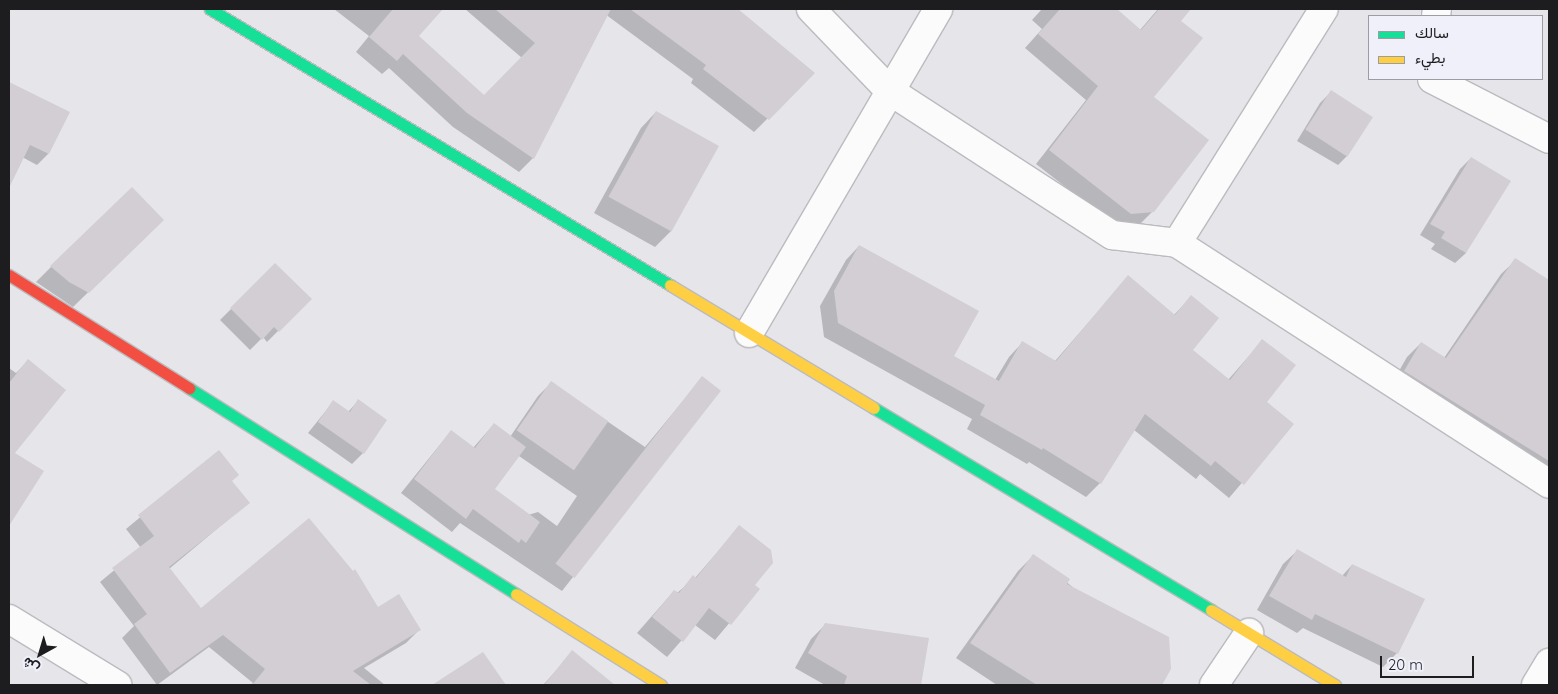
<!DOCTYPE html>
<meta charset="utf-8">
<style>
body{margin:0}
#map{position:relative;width:1558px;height:694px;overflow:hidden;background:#e5e5ea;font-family:Quicksand,Vazirmatn,sans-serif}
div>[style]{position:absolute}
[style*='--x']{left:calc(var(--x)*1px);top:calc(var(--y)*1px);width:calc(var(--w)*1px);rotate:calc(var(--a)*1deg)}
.shadow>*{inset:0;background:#0003}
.building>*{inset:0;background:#d3cdd4;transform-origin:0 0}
.roads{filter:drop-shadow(1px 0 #bbbbbf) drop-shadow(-1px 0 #bbbbbf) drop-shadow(0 1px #bbbbbf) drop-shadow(0 -1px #bbbbbf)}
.street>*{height:28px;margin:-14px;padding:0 14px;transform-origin:14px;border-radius:14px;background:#fbfbfc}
.fast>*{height:11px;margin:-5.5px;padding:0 5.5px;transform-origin:5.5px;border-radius:5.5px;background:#16e098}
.slow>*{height:11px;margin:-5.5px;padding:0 5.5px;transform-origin:5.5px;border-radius:5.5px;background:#ffcf43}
.jam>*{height:11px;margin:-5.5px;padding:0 5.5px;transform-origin:5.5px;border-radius:5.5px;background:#f24e42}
span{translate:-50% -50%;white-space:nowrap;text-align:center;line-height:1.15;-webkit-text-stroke:4px #f0f0fb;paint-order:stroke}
.frame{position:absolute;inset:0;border:10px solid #1d1d20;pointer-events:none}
.legend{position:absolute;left:1368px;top:15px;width:175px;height:65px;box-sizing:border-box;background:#f0f0fb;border:1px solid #9c9ca3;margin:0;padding:6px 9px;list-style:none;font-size:15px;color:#1d1d20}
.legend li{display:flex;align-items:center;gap:10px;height:25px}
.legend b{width:25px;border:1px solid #9c9ca3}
.north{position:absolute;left:15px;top:629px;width:50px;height:50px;-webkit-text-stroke:4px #f0f0fb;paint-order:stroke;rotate:219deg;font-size:14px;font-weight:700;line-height:20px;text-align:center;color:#1d1d20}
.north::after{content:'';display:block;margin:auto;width:18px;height:22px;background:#1d1d20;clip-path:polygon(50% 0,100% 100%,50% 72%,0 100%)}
.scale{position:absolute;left:1380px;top:656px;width:94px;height:22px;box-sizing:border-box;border:2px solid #1d1d20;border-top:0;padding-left:6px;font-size:15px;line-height:18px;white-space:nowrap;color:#1d1d20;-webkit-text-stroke:4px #f0f0fb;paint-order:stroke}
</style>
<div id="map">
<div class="shadow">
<div style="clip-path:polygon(334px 9px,441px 9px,417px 36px,484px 97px,522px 58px,465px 9px,551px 9px,592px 43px,533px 158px,519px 172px,453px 127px,389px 68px,382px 74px,356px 52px,369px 36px)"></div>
<div style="clip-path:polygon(582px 9px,726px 9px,813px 73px,754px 132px,691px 83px,693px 79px,605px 14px,595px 25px)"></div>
<div style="clip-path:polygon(1042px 9px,1095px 9px,1101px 14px,1107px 9px,1115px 9px,1140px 30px,1158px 9px,1189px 9px,1180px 21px,1152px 97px,1153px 211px,1139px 225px,1117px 227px,1036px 164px,1086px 100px,1025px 48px,1042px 29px,1032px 20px)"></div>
<div style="clip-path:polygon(9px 90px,68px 113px,48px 154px,37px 165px,22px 157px,9px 185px)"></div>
<div style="clip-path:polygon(1331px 92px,1348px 155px,1338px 165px,1297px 141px,1320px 103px)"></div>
<div style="clip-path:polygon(656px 112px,717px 146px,671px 231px,655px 247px,594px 213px,641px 128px)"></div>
<div style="clip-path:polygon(1471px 158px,1466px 253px,1455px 263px,1431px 249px,1435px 244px,1420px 235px,1460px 169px)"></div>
<div style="clip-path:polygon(147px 235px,73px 307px,36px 282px,51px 267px)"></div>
<div style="clip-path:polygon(859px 246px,953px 356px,995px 380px,1009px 357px,1022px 343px,1055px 361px,1128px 277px,1173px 316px,1191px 297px,1191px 350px,1228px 380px,1263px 340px,1265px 403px,1292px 424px,1229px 498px,1200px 474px,1196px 479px,1134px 430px,1100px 483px,1086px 497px,1029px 462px,1027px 464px,967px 429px,972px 419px,824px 337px,820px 306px,846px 260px)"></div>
<div style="clip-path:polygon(1516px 260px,1549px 281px,1549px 293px,1544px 301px,1549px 305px,1549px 481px,1391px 385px,1407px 357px,1421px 343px,1444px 358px,1501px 274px)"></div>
<div style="clip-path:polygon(275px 265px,310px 299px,267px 342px,263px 337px,250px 350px,220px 320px)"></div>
<div style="clip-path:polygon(28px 361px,13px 453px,42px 471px,9px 523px,9px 368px,16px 373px)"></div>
<div style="clip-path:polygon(evenodd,702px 378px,719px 391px,562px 591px,460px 523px,452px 532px,401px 493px,451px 431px,473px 448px,494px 424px,510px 437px,538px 396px,551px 383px,645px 447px,702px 378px,519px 456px,577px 496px,557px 526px,538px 512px,528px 515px,493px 489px,519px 456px)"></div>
<div style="clip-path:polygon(358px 401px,363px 453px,352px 464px,308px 433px,333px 402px,348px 412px)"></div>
<div style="clip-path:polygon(219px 452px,231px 481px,248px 503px,169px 569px,200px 610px,377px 609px,419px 630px,406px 643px,364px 668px,385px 685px,251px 685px,253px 683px,209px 647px,157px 685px,122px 638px,134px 626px,100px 582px,141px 548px,126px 529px)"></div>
<div style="clip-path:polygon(740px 526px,753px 586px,758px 589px,715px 640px,695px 625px,667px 657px,637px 633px,674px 591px,677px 593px,695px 578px)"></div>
<div style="clip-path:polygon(1297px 551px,1342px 576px,1352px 565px,1397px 653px,1383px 667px,1303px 628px,1297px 633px,1257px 610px,1283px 564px)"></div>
<div style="clip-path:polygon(1034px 555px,1170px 668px,1160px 685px,997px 685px,956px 658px,1018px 571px)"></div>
<div style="clip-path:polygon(825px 625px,928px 639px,920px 685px,825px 685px,795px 668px,811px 639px)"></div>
<div style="clip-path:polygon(573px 652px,613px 685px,543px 685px)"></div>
<div style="clip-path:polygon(483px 654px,504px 685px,434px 685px)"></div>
</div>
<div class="building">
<div style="clip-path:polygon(393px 9px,443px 9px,419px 36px,484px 95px,535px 43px,495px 9px,611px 9px,534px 159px,467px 113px,403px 54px,397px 61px,369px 37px)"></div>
<div style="clip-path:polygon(630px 9px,738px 9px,815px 73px,769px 120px,703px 69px,706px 65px)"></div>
<div style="clip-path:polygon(1060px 9px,1117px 9px,1141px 30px,1159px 9px,1191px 9px,1181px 21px,1203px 38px,1154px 97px,1209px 140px,1154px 212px,1131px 214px,1049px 150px,1098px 86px,1038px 34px)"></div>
<div style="clip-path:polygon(9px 82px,70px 112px,49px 154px,30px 145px,9px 188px)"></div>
<div style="left:1331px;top:90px;width:50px;height:47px;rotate:33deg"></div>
<div style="left:656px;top:111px;width:72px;height:98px;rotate:29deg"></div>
<div style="clip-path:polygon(1471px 157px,1511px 181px,1466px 253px,1441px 238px,1445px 232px,1430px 224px)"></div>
<div style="clip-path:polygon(132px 187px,164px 220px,89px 293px,69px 282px,50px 266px)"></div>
<div style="clip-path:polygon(859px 245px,979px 311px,954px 356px,999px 381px,1022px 341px,1056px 361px,1128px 275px,1175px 315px,1191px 295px,1219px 318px,1193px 350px,1230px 380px,1262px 339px,1296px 365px,1267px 402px,1294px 424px,1244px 485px,1215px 461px,1211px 466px,1145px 414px,1101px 484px,1043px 448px,1042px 450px,980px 415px,985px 405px,838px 323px,834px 291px)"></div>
<div style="clip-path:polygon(1515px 258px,1549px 280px,1549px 461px,1404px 371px,1421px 342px,1446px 358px)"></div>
<div style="clip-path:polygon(275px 263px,312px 299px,279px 332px,274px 327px,262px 340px,230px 308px)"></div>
<div style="clip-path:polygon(28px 359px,66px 390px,15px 453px,44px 471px,9px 526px,9px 383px)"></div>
<div style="left:702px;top:376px;width:24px;height:238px;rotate:38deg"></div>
<div style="left:551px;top:381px;width:70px;height:60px;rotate:35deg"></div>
<div style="clip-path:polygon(358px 399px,387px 420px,364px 454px,318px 422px,333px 400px,350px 412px)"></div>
<div style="clip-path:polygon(494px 423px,526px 447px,495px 489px,540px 522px,526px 543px,521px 539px,519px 543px,473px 509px,466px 519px,414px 479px,451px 430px,475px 448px)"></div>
<div style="clip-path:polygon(219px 450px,239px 475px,232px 481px,250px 503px,169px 567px,201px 608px,309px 518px,353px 571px,355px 569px,378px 607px,399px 594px,421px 630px,353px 671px,371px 685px,252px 685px,265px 669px,223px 635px,170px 673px,134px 624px,147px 614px,112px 568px,154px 536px,138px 515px)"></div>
<div style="clip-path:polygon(739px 525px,771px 550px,773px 563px,755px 585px,760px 589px,731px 625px,709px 608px,683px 642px,652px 617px,674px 590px,679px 593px,693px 575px,696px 578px)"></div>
<div style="clip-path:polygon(1297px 549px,1346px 577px,1352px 564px,1425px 599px,1398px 654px,1315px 614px,1312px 620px,1269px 596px)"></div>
<div style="clip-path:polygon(1033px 554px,1070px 579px,1067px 584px,1169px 637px,1171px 669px,1162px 685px,1037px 685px,970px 643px)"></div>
<div style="clip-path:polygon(825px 623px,929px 638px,921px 685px,844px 685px,847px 676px,808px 653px)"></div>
<div style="clip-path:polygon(572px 650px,615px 685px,544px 685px)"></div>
<div style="clip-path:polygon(483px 652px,506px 685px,432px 685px)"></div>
</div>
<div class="roads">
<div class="street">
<div style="--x:811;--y:9;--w:114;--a:46.1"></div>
<div style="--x:890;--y:91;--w:265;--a:33"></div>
<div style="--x:1112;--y:235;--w:65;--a:7"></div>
<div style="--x:1177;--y:243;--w:276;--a:-57.9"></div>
<div style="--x:1436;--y:16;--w:7;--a:-82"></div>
<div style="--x:1432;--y:79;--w:131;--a:27.1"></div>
<div style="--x:1177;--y:243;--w:443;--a:32.9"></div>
<div style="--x:749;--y:333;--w:375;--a:-59.7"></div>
<div style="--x:9;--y:619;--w:127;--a:31.4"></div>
<div style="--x:1214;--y:685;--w:63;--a:-56.1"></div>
<div style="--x:1536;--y:685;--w:26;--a:-59"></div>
</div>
<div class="fast">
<div style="--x:210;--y:9;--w:536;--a:30.96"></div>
<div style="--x:189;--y:388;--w:386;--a:32.2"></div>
<div style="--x:874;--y:408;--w:393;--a:30.9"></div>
</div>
<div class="slow">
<div style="--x:670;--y:285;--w:238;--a:31.1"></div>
<div style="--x:516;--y:594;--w:171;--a:32.1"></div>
<div style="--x:1211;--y:610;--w:145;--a:31.2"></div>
</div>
<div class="jam">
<div style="--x:9;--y:275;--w:213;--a:32.1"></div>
</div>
</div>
<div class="frame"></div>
<ul class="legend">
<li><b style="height:6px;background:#16e098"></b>سالك</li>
<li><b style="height:6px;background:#ffcf43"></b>بطيء</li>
</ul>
<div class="north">ش</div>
<div class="scale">20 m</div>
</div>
